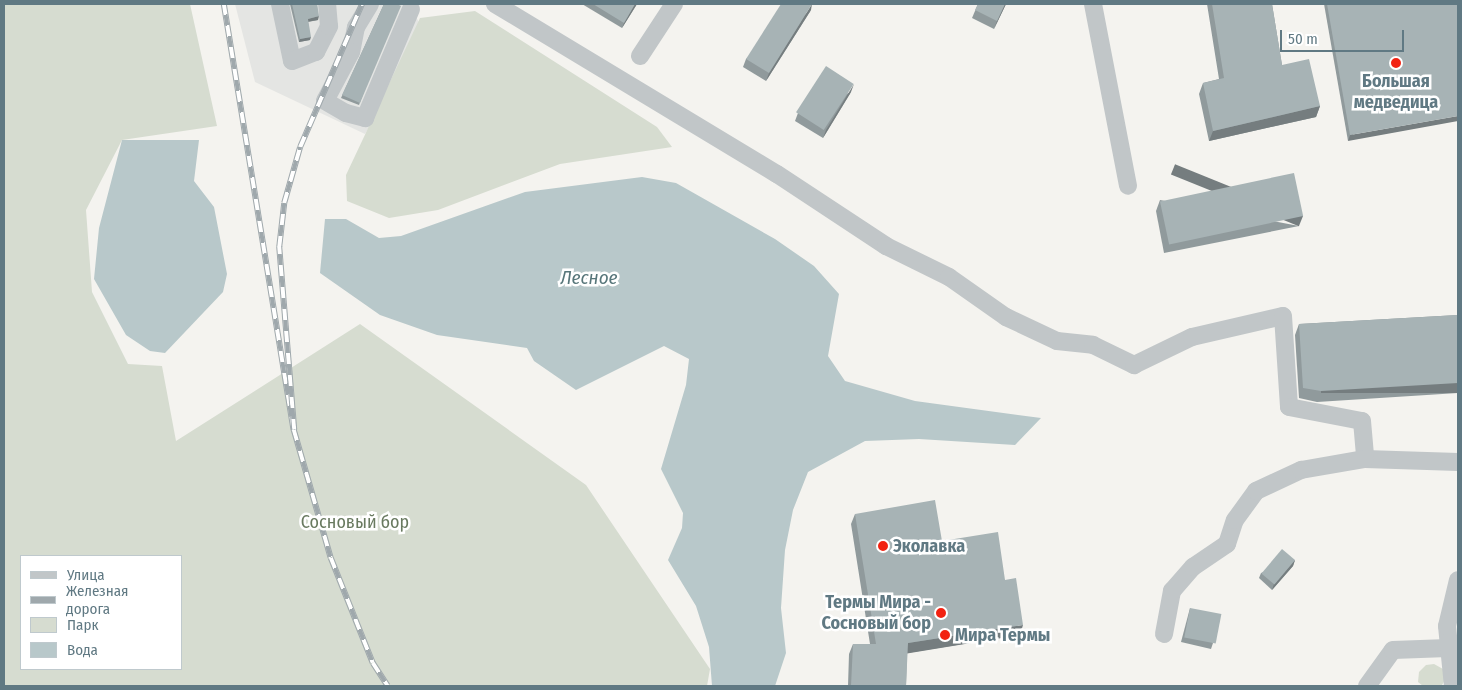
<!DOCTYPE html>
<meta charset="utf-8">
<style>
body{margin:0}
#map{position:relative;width:1462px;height:690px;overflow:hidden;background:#f4f3ef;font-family:"Fira Sans Condensed",sans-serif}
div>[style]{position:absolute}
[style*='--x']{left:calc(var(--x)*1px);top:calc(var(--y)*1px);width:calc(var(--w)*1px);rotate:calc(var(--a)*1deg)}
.built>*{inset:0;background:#e4e5e3}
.green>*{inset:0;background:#d6dcd0}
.water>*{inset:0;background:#b8c8ca}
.minor>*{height:18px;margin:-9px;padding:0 9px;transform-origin:9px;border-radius:9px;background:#c1c6c8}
.rail>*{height:5.5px;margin-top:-2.75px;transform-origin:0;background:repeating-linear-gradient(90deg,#fff 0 11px,#9fa8ac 0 22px);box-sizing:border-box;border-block:1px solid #9fa8ac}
.wall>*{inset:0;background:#909a9c}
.shaded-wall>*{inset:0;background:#757d7f;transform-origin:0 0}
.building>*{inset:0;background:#a7b3b5;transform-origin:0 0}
.dots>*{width:14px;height:14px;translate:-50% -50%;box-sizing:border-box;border:2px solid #fff;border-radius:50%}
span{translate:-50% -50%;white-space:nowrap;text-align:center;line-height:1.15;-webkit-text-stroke:5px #fff;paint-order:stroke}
.poi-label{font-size:18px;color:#607983;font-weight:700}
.left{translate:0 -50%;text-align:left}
.right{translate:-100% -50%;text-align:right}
.park-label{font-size:18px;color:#697a60}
.water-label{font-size:19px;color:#57767a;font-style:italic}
.frame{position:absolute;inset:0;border:5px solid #607983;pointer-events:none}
.legend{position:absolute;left:20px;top:555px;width:162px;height:115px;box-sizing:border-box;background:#fff;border:1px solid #bfc9cd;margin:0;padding:6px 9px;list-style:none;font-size:15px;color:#607983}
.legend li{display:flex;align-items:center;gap:10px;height:25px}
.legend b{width:25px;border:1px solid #bfc9cd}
.scale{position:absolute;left:1280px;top:30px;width:124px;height:22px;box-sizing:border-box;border:2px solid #607983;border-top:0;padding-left:6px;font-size:15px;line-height:18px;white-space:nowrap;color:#607983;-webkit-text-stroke:4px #fff;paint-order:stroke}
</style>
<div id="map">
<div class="built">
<div style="clip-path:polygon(235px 4px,409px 4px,427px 37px,365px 134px,255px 82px)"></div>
</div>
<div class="green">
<div style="clip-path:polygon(evenodd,4px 4px,190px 4px,217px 126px,122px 140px,86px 210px,92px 292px,128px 364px,162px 366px,176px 441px,360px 324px,586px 485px,710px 669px,707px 686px,4px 686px,4px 4px,21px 556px,181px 556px,181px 669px,21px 669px,21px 556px)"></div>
<div style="clip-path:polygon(475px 11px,657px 127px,672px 147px,560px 164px,438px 210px,389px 218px,347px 201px,346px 175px,420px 18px)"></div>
<div style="clip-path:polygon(1434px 664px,1443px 669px,1446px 678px,1442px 685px,1423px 686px,1418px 682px,1419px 672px,1426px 665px)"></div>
</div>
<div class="water">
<div style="clip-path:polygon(122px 140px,199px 140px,194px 181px,214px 207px,227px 274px,223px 292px,165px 353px,150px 351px,126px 335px,94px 279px,99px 228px)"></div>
<div style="clip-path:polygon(642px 177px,676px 183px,775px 239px,814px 266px,839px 294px,828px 356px,845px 381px,915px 401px,1041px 418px,1015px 445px,919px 439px,865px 441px,808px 472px,793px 510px,785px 550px,781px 608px,786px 653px,775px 686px,712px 686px,709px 647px,696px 606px,668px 560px,682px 528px,683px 513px,661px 469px,686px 385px,689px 359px,664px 346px,576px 390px,534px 361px,527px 348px,437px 335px,380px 315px,320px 273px,325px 219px,346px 219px,379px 238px,401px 236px,525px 192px)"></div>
</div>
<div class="minor">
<div style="--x:280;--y:4;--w:58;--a:78.1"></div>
<div style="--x:292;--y:61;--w:26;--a:-21"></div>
<div style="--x:316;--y:52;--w:29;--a:-63"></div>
<div style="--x:329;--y:26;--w:22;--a:-95"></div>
<div style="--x:370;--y:4;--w:27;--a:121"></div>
<div style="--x:356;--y:27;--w:25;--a:101"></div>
<div style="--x:351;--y:52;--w:55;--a:118"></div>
<div style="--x:325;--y:101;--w:24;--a:30"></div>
<div style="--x:346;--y:113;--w:20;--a:15"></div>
<div style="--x:365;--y:118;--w:118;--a:-67.1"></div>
<div style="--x:495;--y:4;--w:329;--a:31.1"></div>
<div style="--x:777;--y:174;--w:131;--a:33.4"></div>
<div style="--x:886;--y:246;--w:70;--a:26.2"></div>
<div style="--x:949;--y:277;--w:70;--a:35.1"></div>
<div style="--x:1006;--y:317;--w:56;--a:25.2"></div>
<div style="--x:1057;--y:341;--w:36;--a:6"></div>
<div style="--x:1093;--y:345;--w:46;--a:26"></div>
<div style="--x:1134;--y:365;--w:64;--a:-25.8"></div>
<div style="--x:1192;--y:337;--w:93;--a:-13"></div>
<div style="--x:1283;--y:316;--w:91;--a:86.2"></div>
<div style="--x:1289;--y:407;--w:74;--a:10.9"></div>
<div style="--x:1362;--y:421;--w:38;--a:85"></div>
<div style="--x:1365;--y:459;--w:93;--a:1.8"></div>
<div style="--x:1093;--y:4;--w:185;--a:79.1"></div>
<div style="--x:640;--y:56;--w:62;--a:-56.8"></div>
<div style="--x:1164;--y:634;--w:44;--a:-79.5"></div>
<div style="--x:1172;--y:591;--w:32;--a:-49"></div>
<div style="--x:1193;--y:567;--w:41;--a:-34.1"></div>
<div style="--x:1227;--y:544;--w:25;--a:-72"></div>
<div style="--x:1235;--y:520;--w:36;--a:-54"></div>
<div style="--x:1256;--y:491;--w:50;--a:-25"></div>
<div style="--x:1301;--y:470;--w:65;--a:-9.8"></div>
<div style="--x:1367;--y:686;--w:44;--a:-54.2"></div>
<div style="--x:1393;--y:650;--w:55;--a:-2.1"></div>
<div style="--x:1453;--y:686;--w:60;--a:-95.7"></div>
<div style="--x:1447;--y:626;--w:47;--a:-76.6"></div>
</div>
<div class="rail">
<div style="--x:224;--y:4;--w:432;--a:80.7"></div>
<div style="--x:294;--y:430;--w:184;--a:-94.7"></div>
<div style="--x:279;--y:247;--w:44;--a:-83.5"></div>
<div style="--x:284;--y:203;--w:58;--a:-74.1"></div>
<div style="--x:300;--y:147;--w:156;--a:-66.6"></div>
<div style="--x:294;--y:430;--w:133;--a:73.9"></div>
<div style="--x:331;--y:558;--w:113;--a:68.2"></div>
<div style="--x:373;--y:663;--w:27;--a:57"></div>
</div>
<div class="wall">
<div style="clip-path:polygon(290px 4px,317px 4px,318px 20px,308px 22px,310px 40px,299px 42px)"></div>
<div style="clip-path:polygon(384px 4px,397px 4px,359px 105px,341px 98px)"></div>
<div style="clip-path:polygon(582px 4px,637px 4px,622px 28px)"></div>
<div style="clip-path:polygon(978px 4px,1006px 4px,994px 29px,972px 18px)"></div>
<div style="clip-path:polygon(1207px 4px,1272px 4px,1282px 65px,1320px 106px,1316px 117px,1209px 141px,1199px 94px,1203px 83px,1219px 79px)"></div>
<div style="clip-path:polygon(1324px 4px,1458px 4px,1348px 141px)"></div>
<div style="clip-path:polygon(811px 10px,766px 81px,743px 67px,746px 59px)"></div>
<div style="clip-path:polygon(851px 92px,823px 138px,795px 121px,798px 113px)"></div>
<div style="clip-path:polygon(1160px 200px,1299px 226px,1164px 253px,1156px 211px)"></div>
<div style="clip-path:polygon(1458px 315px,1458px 393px,1317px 402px,1299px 398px,1295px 335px,1299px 324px)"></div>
<div style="clip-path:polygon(855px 514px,942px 541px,1005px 580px,1020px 635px,907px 653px,906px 686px,848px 686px,849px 654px,853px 644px,870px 644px,851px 524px)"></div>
<div style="clip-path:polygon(1295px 560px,1293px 566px,1272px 590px,1259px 578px,1261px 573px)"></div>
<div style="clip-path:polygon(1190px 608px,1213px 643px,1211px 649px,1181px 642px)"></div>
</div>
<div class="shaded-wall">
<div style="clip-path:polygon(635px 4px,637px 4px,622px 28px,624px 23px)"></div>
<div style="clip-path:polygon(812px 4px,811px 10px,766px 81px,769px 73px)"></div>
<div style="clip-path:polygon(1005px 4px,1006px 4px,994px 29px,997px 21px)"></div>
<div style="clip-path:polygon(319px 16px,318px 20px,306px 22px,308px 19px)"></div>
<div style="clip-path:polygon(311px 37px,310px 40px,299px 42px,300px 39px)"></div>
<div style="clip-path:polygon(854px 84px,851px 92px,823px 138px,826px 130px)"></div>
<div style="clip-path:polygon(1320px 106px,1316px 117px,1209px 141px,1213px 131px)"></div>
<div style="clip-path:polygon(1458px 116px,1458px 121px,1348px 141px,1350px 135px)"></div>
<div style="left:1303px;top:216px;width:11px;height:138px;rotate:112deg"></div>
<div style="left:1458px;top:383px;width:10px;height:137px;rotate:90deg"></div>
<div style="clip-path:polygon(1295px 560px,1293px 566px,1272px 590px,1274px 584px)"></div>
<div style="clip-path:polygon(1023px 625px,1020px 635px,904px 654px,908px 643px)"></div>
</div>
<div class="building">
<div style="clip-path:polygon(292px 4px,317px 4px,319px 16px,308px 19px,311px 37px,300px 39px)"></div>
<div style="clip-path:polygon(384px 4px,397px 4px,401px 6px,360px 103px,342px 95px)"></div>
<div style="clip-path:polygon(593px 4px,635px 4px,624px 23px)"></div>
<div style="clip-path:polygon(781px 4px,812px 4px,769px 73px,746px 59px)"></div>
<div style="clip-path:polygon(978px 4px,1005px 4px,997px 21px,975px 10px)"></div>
<div style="clip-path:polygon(1212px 4px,1272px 4px,1282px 65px,1309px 59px,1320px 106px,1213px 131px,1203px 83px,1224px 78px)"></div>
<div style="clip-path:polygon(1327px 4px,1458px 4px,1458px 116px,1350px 135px)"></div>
<div style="left:826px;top:66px;width:33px;height:55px;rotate:33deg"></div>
<div style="left:1294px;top:173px;width:44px;height:137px;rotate:78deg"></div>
<div style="clip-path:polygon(1458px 315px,1458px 383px,1321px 391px,1303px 388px,1299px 324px)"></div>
<div style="clip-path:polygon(935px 500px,942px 541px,998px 532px,1005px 580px,1016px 578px,1023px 625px,908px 643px,906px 686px,851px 686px,853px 644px,876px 644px,855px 514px)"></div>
<div style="left:1282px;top:549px;width:17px;height:32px;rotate:40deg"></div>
<div style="left:1190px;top:608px;width:32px;height:30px;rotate:11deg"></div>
</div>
<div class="dots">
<div style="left:1396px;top:63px;background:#f22211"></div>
<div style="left:883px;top:546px;background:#f22211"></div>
<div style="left:941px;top:613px;background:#f22211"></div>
<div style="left:945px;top:635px;background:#f22211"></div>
</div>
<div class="poi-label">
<span style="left:1396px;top:92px">Большая<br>медведица</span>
<span class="left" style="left:893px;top:546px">Эколавка</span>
<span class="right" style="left:931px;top:613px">Термы Мира -<br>Сосновый бор</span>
<span class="left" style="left:955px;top:635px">Мира Термы</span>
</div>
<div class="park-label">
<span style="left:355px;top:522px">Сосновый бор</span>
</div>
<div class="water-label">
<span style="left:589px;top:278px">Лесное</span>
</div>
<div class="frame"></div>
<ul class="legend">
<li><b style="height:6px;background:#c1c6c8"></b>Улица</li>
<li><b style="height:6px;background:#9fa8ac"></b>Железная дорога</li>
<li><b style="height:14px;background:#d6dcd0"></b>Парк</li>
<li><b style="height:14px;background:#b8c8ca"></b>Вода</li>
</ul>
<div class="scale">50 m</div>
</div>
